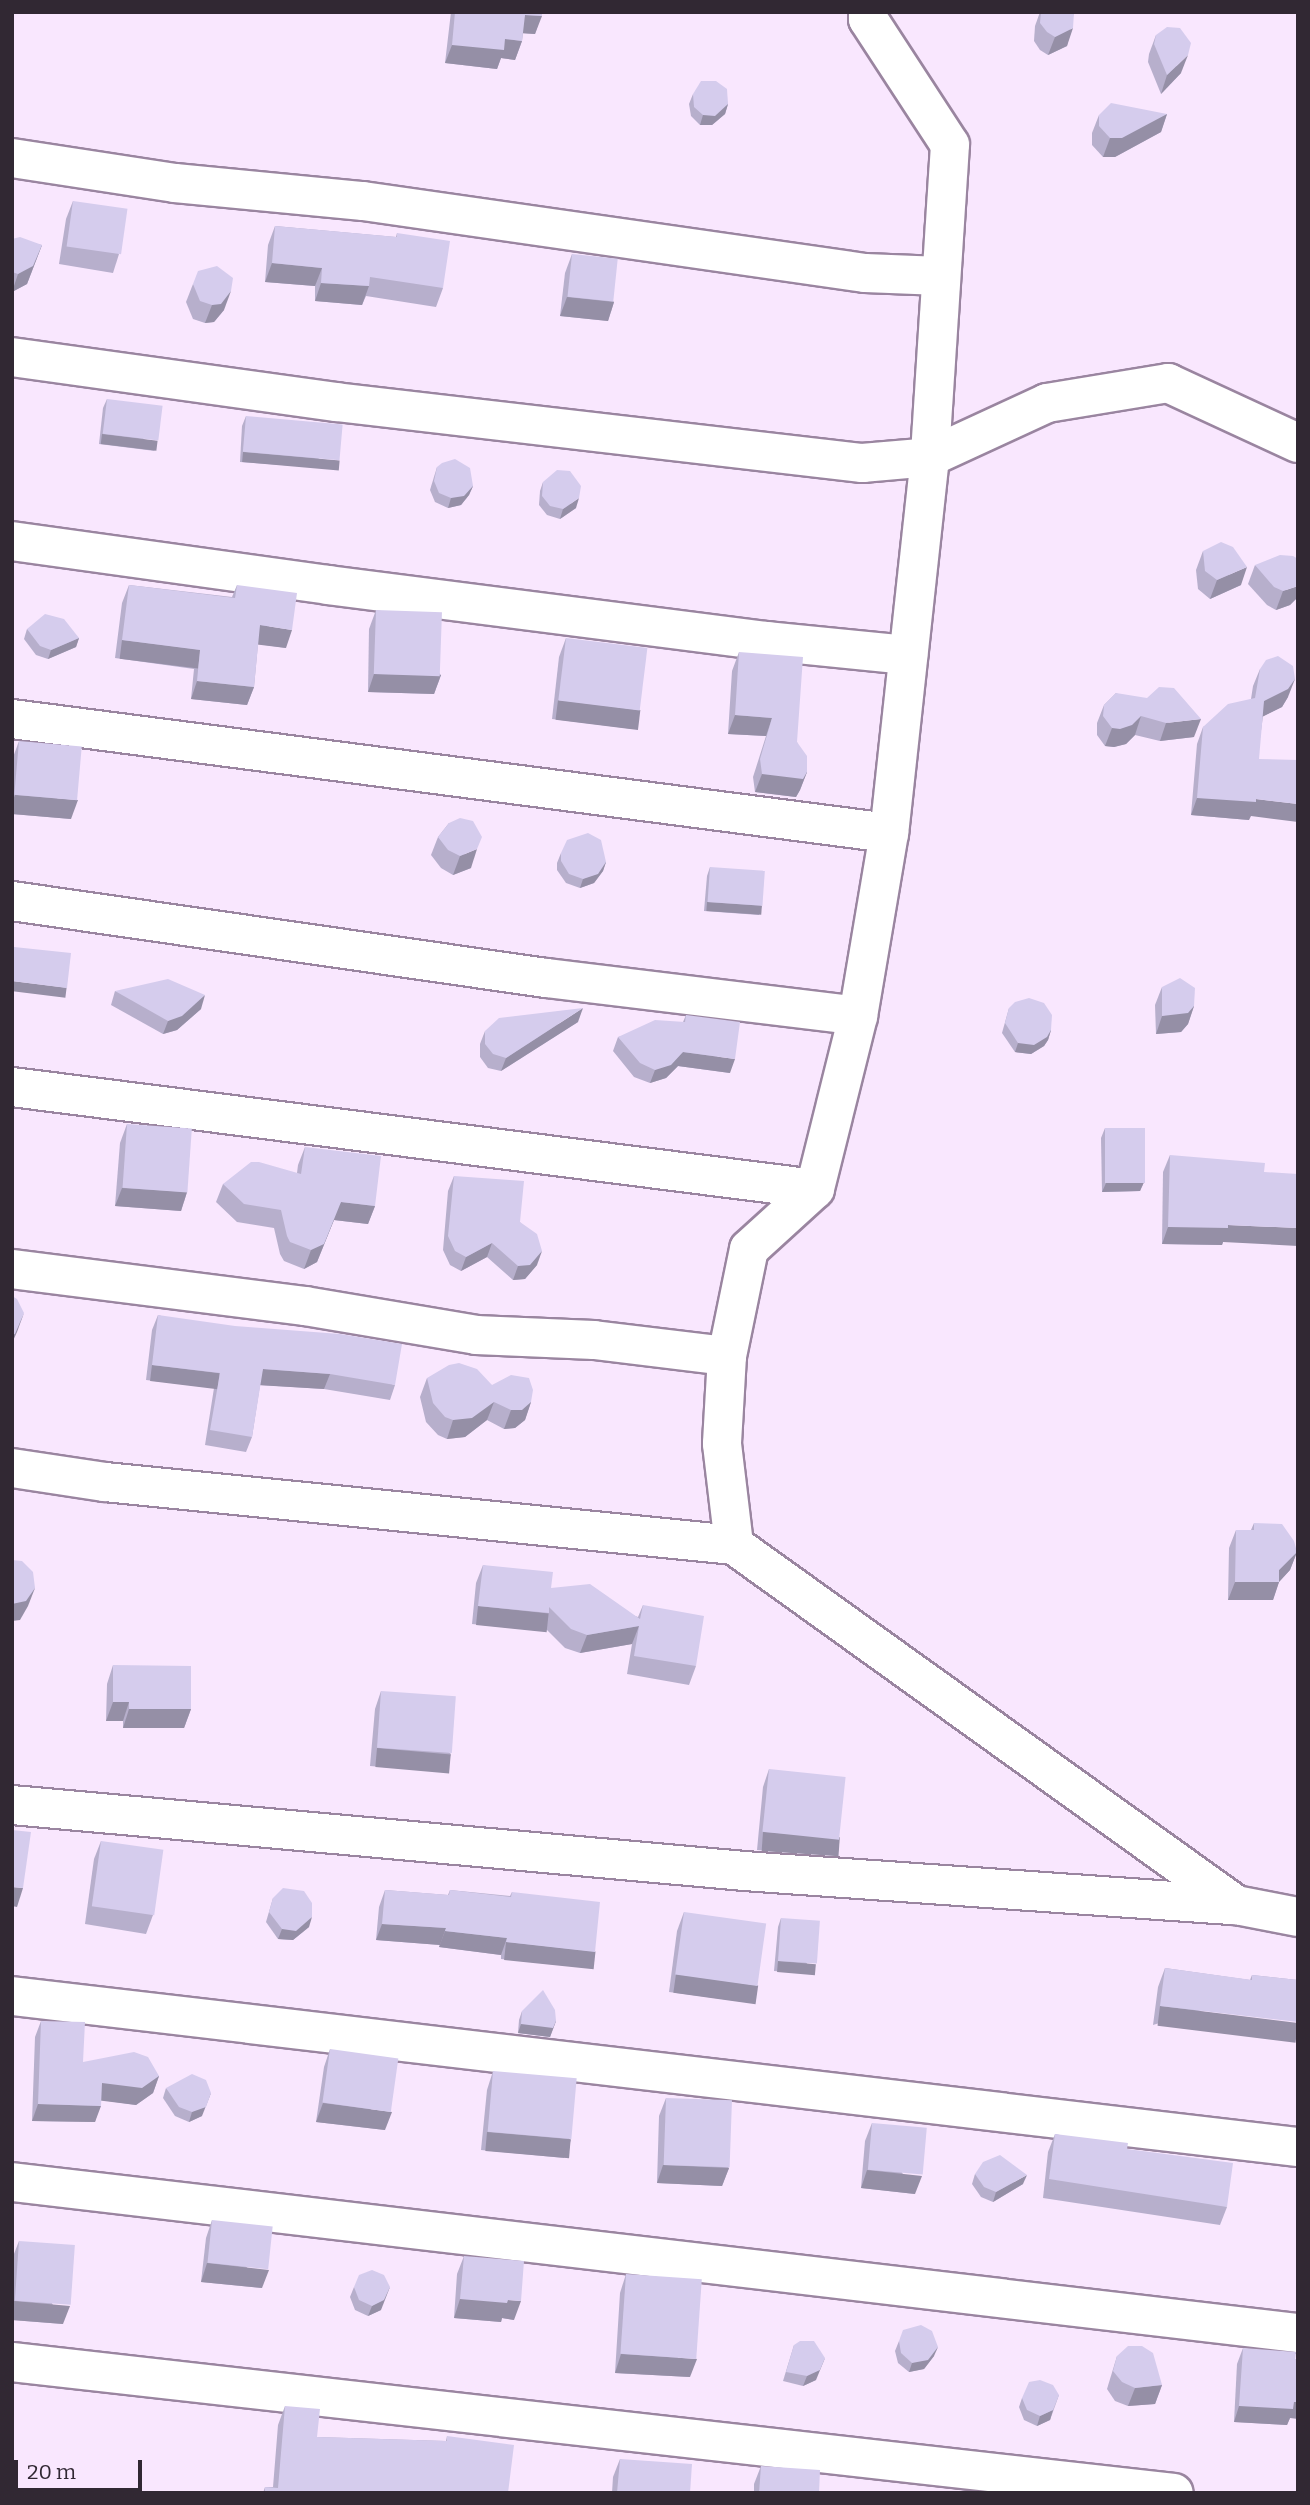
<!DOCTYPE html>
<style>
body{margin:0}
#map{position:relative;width:1310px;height:2505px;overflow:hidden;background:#f9e7fe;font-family:Bitter,serif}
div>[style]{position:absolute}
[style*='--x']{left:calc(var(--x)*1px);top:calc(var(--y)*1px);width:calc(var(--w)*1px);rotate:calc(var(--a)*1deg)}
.roads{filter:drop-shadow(2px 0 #9a85a0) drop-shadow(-2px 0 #9a85a0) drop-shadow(0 2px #9a85a0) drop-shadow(0 -2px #9a85a0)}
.minor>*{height:38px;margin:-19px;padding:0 19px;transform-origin:19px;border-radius:19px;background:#fff}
.wall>*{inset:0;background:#b7afcc}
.shaded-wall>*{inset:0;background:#958fa6;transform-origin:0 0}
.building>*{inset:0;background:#d5cced;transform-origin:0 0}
span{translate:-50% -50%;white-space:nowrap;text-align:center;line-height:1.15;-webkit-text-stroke:5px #f9e7fe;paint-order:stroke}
.frame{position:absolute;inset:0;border:14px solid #312833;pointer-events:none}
.scale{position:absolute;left:14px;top:2460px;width:128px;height:32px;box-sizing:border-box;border:4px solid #312833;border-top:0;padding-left:9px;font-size:21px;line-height:24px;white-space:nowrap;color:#312833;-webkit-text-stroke:5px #f9e7fe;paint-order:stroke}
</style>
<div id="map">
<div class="roads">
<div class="minor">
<div style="--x:868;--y:12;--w:7;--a:90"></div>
<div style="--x:868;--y:19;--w:150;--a:56.9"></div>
<div style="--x:950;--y:145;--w:313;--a:93.7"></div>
<div style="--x:930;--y:457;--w:378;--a:96.2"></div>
<div style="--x:889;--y:833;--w:186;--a:99.6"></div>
<div style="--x:858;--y:1016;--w:178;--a:104"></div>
<div style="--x:815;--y:1189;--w:89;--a:137.7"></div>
<div style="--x:749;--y:1249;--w:109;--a:101.6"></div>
<div style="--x:727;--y:1356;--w:88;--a:93.3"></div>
<div style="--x:722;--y:1444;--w:102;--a:83.2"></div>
<div style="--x:734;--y:1545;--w:618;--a:35.65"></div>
<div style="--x:1236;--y:1905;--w:63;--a:11"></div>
<div style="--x:12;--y:158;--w:165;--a:8.7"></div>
<div style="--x:175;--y:183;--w:189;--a:5.5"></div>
<div style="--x:363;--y:201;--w:507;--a:8.16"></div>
<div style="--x:865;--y:273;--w:76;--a:2.3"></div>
<div style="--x:12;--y:357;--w:327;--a:7.9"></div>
<div style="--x:336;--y:402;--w:530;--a:6.62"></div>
<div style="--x:862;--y:463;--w:68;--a:-5"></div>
<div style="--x:930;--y:457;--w:129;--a:-24.8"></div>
<div style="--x:1047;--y:403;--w:123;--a:-9.4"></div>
<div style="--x:1168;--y:383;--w:143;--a:24.8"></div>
<div style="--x:12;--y:541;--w:319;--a:7.9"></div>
<div style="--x:328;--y:585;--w:443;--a:7.3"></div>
<div style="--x:767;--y:641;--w:142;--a:5.7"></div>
<div style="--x:12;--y:719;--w:884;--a:7.41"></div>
<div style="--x:12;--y:901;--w:540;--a:8.21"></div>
<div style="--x:546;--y:978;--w:314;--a:6.9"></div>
<div style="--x:12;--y:1087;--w:809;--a:7.24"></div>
<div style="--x:12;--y:1269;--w:295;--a:7.2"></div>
<div style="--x:305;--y:1306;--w:173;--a:9.6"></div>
<div style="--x:476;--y:1335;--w:118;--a:2.4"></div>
<div style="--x:594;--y:1340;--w:134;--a:6.9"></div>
<div style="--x:12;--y:1468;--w:94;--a:8.6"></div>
<div style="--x:105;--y:1482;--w:632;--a:5.72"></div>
<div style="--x:12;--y:1805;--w:735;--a:5.15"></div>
<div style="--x:744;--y:1871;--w:493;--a:4"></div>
<div style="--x:12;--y:1996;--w:1295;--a:6.7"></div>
<div style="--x:12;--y:2182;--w:1295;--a:6.7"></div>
<div style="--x:12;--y:2362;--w:1169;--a:6.43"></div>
</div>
</div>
<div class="wall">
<div style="clip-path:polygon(451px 12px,542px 12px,535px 34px,523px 33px,522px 41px,515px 60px,501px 58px,497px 69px,445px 63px)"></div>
<div style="clip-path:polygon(1040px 12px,1074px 12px,1067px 46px,1048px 55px,1040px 50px,1034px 41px,1035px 26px)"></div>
<div style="clip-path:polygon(1156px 35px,1181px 73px,1161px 94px,1148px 62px,1149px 54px)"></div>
<div style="clip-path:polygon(693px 94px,728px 104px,725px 114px,712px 125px,700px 125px,691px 116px,689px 104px)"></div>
<div style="clip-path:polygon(1167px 114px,1161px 132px,1115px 157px,1103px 157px,1092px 145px,1092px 133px,1099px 115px)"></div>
<div style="clip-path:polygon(73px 201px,119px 254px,113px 273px,59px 264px,66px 219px)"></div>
<div style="clip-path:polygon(275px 226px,396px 237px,397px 233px,443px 288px,436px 307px,366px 296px,362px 305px,315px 301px,315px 286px,265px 282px,268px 245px)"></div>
<div style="clip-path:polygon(12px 239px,42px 245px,27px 284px,12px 292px)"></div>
<div style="clip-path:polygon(572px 254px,614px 302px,608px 321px,560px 316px,565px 273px)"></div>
<div style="clip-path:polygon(193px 284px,224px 310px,214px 322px,205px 323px,193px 319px,186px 302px)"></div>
<div style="clip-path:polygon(107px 399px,155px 451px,99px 444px,103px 408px)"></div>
<div style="clip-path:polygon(246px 416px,337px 469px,240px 462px,242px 426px)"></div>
<div style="clip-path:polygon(437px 467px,473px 486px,469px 495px,461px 505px,448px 508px,435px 502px,430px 490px)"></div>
<div style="clip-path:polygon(543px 482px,576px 508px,560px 519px,547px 515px,539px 505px,540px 491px)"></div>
<div style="clip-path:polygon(1203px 551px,1241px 585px,1210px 599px,1198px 589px,1196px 570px)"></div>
<div style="clip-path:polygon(1255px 565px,1297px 598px,1290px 605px,1276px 610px,1267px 605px,1248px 584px)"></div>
<div style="clip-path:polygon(129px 585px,232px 597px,237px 585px,286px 648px,258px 644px,254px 687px,247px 705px,191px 699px,194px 669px,115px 658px,122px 603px)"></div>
<div style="clip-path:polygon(376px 610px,441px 675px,434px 694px,368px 692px,369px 629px)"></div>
<div style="clip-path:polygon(27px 629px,79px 638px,76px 647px,48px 659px,36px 655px,24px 639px)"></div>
<div style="clip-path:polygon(566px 638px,633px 729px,552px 719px,559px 657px)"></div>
<div style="clip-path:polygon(739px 652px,797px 742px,807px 772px,800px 790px,796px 797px,755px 792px,753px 777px,766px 736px,728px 734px,732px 671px)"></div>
<div style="clip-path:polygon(1260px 669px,1288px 697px,1282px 707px,1263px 716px,1249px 820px,1191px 815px,1197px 744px,1203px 727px,1251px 699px,1253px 686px)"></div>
<div style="clip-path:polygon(1116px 693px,1194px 737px,1160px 741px,1135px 735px,1126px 744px,1114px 747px,1105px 746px,1097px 735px,1097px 723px,1104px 705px)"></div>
<div style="clip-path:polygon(19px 741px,71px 819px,12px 814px,12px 760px)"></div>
<div style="clip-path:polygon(449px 823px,471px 868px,453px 875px,441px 868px,431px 855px,438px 837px)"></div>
<div style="clip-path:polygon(561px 853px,606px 862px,603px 871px,594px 883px,580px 888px,566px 883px,557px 870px,557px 863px)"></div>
<div style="clip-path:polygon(710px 867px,762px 906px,759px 915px,704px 911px,707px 876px)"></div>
<div style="clip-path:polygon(1162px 987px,1194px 1006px,1188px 1024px,1181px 1032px,1156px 1034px,1155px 1005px)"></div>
<div style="clip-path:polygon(115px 991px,201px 1009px,177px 1030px,163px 1034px,111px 1005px)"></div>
<div style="clip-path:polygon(1009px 1008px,1051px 1030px,1048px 1040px,1044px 1046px,1031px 1054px,1015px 1052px,1002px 1033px)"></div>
<div style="clip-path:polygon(686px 1015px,730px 1073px,678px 1066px,666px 1078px,650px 1083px,634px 1077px,613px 1051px,618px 1037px,683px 1022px)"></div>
<div style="clip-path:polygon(578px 1022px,501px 1071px,488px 1068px,480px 1057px,480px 1044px,485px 1031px)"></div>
<div style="clip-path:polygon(127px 1124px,187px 1192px,181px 1211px,115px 1206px,120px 1143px)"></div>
<div style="clip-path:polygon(1105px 1128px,1144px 1182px,1140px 1191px,1102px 1192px,1101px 1138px)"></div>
<div style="clip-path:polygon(305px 1147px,375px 1206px,368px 1224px,334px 1220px,317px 1262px,304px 1269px,284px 1261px,280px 1254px,274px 1228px,237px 1222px,216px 1202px,223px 1184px,297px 1173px,298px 1165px)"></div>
<div style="clip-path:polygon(1170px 1155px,1223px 1242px,1222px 1245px,1162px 1244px,1163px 1172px)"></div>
<div style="clip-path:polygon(454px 1176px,520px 1222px,537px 1265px,525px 1279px,513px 1280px,487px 1257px,461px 1271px,450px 1265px,443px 1250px,448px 1191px)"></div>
<div style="clip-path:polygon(158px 1315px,395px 1385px,390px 1400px,324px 1389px,260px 1385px,252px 1437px,246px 1452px,205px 1445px,214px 1388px,146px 1380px,152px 1330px)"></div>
<div style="clip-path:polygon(427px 1378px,492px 1385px,531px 1402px,525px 1420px,515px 1428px,504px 1429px,487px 1420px,465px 1437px,447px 1439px,438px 1435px,426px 1422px,420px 1397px)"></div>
<div style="clip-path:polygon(1254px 1523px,1297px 1552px,1290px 1570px,1279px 1582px,1273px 1600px,1228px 1600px,1229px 1548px,1236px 1530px,1251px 1530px)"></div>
<div style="clip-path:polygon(483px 1565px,638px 1617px,643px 1605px,696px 1666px,689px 1685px,627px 1674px,632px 1644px,580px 1653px,565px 1648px,544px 1627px,542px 1631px,472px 1624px,476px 1583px)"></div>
<div style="clip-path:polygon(113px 1665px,191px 1709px,184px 1728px,123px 1728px,123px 1721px,106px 1721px,107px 1684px)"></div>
<div style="clip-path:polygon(381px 1691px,451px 1754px,445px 1772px,370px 1766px,375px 1709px)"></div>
<div style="clip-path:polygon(769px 1769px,833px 1855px,757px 1850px,763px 1787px)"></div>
<div style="clip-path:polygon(101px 1841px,153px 1915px,146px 1934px,85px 1924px,94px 1859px)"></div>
<div style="clip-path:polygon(385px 1890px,448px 1895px,450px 1890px,510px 1896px,512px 1892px,595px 1952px,589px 1968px,501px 1959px,501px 1955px,439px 1947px,440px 1945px,376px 1940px,379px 1907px)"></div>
<div style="clip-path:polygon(273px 1898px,309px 1927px,293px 1940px,278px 1939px,266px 1922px)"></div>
<div style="clip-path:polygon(684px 1912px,752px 2003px,669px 1992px,677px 1931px)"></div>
<div style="clip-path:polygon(781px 1918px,813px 1974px,774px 1971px,778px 1927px)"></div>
<div style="clip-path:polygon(1165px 1968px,1250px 1980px,1252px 1975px,1298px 1980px,1153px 2025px,1158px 1987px)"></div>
<div style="clip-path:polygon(522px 2011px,556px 2021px,550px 2037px,518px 2033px,519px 2020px)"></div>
<div style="clip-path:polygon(41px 2021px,83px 2062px,159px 2076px,153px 2093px,136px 2105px,101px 2100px,95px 2122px,32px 2121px,35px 2037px)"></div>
<div style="clip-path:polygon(330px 2049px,385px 2130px,316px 2122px,324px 2067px)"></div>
<div style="clip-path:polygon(493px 2071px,571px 2140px,564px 2158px,481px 2150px,487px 2090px)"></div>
<div style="clip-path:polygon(166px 2088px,202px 2116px,189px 2122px,175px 2116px,163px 2098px)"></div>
<div style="clip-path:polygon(666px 2098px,729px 2168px,722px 2186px,657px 2183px,659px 2116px)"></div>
<div style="clip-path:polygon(872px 2123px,915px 2194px,861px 2188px,865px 2141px)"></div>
<div style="clip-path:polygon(1055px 2134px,1127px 2149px,1227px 2207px,1220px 2225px,1043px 2198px,1048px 2152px)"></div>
<div style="clip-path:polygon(975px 2174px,1023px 2184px,993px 2202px,981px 2197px,972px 2184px)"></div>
<div style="clip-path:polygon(212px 2220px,262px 2288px,201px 2282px,206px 2238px)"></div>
<div style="clip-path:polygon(19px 2241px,63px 2324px,12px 2320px,12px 2259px)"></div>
<div style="clip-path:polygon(464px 2256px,514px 2320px,502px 2318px,501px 2322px,454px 2318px,457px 2274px)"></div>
<div style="clip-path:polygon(626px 2274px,690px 2377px,615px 2373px,620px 2293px)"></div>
<div style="clip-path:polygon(354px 2287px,381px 2310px,368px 2316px,355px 2310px,350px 2297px)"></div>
<div style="clip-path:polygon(899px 2341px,934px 2356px,924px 2369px,909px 2372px,898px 2363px,895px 2351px)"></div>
<div style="clip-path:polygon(794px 2345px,816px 2380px,803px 2386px,783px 2381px)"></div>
<div style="clip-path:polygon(1243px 2348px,1290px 2418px,1287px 2425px,1234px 2422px,1237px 2364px)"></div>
<div style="clip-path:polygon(1117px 2356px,1162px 2385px,1155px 2404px,1128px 2406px,1115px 2401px,1107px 2389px)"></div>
<div style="clip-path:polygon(1059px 2395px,1050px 2420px,1037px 2426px,1024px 2420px,1019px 2407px,1022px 2398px)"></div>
<div style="clip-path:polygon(285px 2406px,317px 2437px,446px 2441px,447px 2436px,508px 2493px,263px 2493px,265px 2487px,273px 2487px,278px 2425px)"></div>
<div style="clip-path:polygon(620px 2459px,690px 2493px,612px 2493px,613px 2477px)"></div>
<div style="clip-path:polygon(761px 2466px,819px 2493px,754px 2493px,754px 2484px)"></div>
</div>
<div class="shaded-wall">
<div style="clip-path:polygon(525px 15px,542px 16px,535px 34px,518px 33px)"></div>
<div style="clip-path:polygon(1073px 28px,1067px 46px,1048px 55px,1055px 37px)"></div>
<div style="clip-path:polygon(505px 39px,522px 41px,515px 60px,501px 58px,497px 69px,445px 63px,452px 45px)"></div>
<div style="clip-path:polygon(1188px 55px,1181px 73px,1161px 94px,1167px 75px)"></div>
<div style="clip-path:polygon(728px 104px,725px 114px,712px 125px,700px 125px,703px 115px)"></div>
<div style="clip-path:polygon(1167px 114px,1161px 132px,1115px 157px,1103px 157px,1110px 138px)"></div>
<div style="clip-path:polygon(42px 245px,27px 284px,12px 292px,18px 274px)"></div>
<div style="clip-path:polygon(272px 263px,322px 268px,315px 286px,265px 282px)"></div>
<div style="clip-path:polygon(321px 283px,369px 286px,362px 305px,315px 301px)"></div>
<div style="clip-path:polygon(231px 291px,224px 310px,214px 322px,205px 323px,212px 305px)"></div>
<div style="clip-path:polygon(567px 297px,614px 302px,608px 321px,560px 316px)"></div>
<div style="left:102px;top:434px;width:56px;height:10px;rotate:7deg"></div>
<div style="left:243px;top:452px;width:97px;height:10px;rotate:5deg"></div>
<div style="clip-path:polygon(473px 486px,469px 495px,461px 505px,448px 508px,451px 498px)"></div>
<div style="clip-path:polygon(579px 498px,576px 508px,560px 519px,563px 509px)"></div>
<div style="clip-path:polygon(1247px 567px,1241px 585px,1210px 599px,1217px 580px)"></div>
<div style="clip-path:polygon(1298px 586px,1297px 598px,1290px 605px,1276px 610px,1283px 591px)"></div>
<div style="clip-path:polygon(260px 625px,292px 630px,286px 648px,253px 644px)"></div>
<div style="clip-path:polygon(79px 638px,76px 647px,48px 659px,51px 650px)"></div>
<div style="left:122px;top:640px;width:79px;height:19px;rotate:7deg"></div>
<div style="clip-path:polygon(374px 674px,441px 675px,434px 694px,368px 692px)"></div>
<div style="clip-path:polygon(1295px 679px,1288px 697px,1282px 707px,1258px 719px,1264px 701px)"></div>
<div style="clip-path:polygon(197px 681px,254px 687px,247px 705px,191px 699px)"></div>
<div style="left:558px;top:700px;width:83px;height:20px;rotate:7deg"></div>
<div style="clip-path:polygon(735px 715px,772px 718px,766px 736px,728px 734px)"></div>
<div style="clip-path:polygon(1141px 716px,1135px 735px,1126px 744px,1114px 747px,1105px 746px,1112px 728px)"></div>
<div style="clip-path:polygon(1201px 719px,1194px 737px,1160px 741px,1166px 723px)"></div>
<div style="clip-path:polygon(807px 772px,800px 790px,796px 797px,755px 792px,762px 774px)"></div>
<div style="clip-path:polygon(15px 795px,78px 800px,71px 819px,12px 814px,12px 802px)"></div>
<div style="clip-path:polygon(1197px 798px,1256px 799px,1298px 804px,1298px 822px,1251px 816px,1249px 820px,1191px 815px)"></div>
<div style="clip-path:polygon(477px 849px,471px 868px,453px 875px,460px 856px)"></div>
<div style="clip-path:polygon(606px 862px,603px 871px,594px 883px,580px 888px,583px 879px)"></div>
<div style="left:707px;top:902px;width:55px;height:9px;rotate:4deg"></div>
<div style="left:12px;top:981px;width:55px;height:10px;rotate:7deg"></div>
<div style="clip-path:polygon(205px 995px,201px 1009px,177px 1030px,163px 1034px,168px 1021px)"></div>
<div style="clip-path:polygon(1194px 1006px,1188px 1024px,1181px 1032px,1156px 1034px,1162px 1016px)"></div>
<div style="clip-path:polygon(583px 1008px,578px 1022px,501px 1071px,506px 1058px)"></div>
<div style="clip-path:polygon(1051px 1030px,1048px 1040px,1044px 1046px,1031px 1054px,1015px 1052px,1018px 1043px)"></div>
<div style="clip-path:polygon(683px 1052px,735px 1059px,730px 1073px,678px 1066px,666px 1078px,650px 1083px,655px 1070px)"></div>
<div style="clip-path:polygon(1144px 1182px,1140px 1191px,1102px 1192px,1106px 1183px)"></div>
<div style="clip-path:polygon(122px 1188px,187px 1192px,181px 1211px,115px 1206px)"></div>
<div style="clip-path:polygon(341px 1202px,375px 1206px,368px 1224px,334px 1220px,317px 1262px,304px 1269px,311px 1250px)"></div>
<div style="clip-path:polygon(1228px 1225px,1298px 1228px,1298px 1246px,1223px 1242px,1222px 1245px,1162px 1244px,1168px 1227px)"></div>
<div style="clip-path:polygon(492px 1243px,487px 1257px,461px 1271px,466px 1257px)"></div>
<div style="clip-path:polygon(542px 1251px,537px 1265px,525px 1279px,513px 1280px,518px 1266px)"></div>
<div style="clip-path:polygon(24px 1313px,17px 1332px,12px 1343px,12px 1335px)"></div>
<div style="left:152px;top:1365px;width:68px;height:16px;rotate:7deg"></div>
<div style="clip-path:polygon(263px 1369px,330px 1374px,324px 1389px,257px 1385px)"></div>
<div style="clip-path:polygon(494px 1402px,487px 1420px,465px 1437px,447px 1439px,453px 1420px)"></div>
<div style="clip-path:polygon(531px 1402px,525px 1420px,515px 1428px,504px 1429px,511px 1410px)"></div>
<div style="clip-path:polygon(1297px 1552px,1290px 1570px,1279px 1582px,1273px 1600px,1228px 1600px,1235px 1582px,1279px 1570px)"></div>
<div style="clip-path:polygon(35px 1588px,28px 1606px,20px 1620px,12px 1621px,12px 1604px)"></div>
<div style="left:478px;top:1606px;width:71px;height:19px;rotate:6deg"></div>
<div style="clip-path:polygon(639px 1626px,632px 1644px,580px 1653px,587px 1635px)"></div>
<div style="clip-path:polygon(113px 1702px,129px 1702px,123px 1721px,106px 1721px)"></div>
<div style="clip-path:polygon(129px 1709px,191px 1709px,184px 1728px,123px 1728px)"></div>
<div style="left:377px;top:1748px;width:74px;height:19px;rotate:5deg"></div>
<div style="left:763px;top:1832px;width:77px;height:19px;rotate:4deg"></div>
<div style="clip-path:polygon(12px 1887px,23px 1888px,17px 1907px,12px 1906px)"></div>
<div style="clip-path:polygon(312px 1917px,309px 1927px,293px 1940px,278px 1939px,282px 1929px)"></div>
<div style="clip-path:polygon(382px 1924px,446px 1928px,440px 1945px,376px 1940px)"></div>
<div style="clip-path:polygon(445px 1931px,507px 1938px,501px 1955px,439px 1947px)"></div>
<div style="left:506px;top:1942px;width:90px;height:18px;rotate:6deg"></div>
<div style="left:778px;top:1961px;width:38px;height:11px;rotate:5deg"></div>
<div style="left:676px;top:1974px;width:83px;height:19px;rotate:8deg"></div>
<div style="left:1160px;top:2006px;width:139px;height:20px;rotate:7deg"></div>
<div style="clip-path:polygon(556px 2021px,550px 2037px,518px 2033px,521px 2024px)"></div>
<div style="clip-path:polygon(159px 2076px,153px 2093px,136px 2105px,96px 2100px,102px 2083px)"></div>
<div style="clip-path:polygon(211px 2093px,202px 2116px,189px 2122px,192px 2112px)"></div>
<div style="clip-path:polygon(323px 2103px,392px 2112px,385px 2130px,316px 2122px)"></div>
<div style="clip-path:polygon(38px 2104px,101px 2106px,95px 2122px,32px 2121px)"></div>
<div style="left:487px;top:2132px;width:84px;height:19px;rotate:5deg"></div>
<div style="clip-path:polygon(663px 2165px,729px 2168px,722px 2186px,657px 2183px)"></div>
<div style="clip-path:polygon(867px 2170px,922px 2176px,915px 2194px,861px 2188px)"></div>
<div style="clip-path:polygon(1027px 2175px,1023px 2184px,993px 2202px,996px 2192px)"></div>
<div style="clip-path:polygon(207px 2263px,269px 2270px,262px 2288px,201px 2282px)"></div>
<div style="clip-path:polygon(390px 2287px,381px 2310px,368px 2316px,372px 2306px)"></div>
<div style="clip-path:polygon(460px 2299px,508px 2300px,521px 2301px,514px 2320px,502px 2318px,501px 2322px,454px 2318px)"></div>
<div style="clip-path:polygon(14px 2301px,70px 2306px,63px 2324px,12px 2320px,12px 2307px)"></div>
<div style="clip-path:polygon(938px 2347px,934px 2356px,924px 2369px,909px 2372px,912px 2363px)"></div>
<div style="clip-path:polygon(621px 2354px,697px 2359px,690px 2377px,615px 2373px)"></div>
<div style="clip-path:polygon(825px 2358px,816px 2380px,803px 2386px,807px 2376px)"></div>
<div style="clip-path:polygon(1162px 2385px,1155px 2404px,1128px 2406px,1135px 2388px)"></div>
<div style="clip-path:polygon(1294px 2402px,1298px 2402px,1298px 2419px,1290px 2418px,1287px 2425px,1234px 2422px,1239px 2406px)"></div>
<div style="clip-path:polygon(1053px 2410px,1050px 2420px,1037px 2426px,1040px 2416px)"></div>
</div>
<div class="building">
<div style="clip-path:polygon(455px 12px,542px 12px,542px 16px,525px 15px,522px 41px,505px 39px,504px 50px,452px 45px)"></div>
<div style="clip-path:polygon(1041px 12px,1074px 12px,1073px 28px,1055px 37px,1047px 32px,1040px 23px)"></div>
<div style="clip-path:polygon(1167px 27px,1180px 28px,1191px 43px,1188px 55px,1167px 75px,1154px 44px,1156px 35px)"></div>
<div style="clip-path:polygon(701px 81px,716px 81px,727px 89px,728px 104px,715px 116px,703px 115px,694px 107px,693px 94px)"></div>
<div style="clip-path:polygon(1111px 103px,1167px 114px,1122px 138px,1110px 138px,1099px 126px,1099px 115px)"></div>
<div style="left:73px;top:201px;width:55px;height:46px;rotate:8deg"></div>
<div style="clip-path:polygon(275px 226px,397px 237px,397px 233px,450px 241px,443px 288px,370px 277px,369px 286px,321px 283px,322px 268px,272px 263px)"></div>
<div style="clip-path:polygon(20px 237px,42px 245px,33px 266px,18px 274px,12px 272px,12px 239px)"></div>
<div style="left:572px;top:254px;width:46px;height:43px;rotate:6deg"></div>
<div style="clip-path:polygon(217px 266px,233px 278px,231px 291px,221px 304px,212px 305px,200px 301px,193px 284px,198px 271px)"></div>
<div style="left:107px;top:399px;width:56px;height:35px;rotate:7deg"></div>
<div style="left:246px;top:416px;width:97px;height:36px;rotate:5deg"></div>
<div style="clip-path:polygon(455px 459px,470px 468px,473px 486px,464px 496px,451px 498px,439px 493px,434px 481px,437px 467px,442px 463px)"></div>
<div style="clip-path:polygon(557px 470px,570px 471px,581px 486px,579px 498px,563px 509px,550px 506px,542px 496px,543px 482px)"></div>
<div style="clip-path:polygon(1221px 542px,1233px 547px,1247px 567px,1217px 580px,1205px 571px,1203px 551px)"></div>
<div style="clip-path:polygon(1280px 555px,1293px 556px,1298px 559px,1298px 586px,1283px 591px,1274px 587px,1255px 565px)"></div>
<div style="clip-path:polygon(129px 585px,235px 598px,237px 585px,297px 593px,292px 630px,260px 625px,254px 687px,197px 681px,200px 650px,122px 640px)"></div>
<div style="left:376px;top:610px;width:66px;height:64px;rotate:2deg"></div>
<div style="clip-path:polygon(45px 614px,64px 619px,79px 638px,51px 650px,40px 646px,27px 629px)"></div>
<div style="left:566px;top:638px;width:82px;height:63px;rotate:7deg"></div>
<div style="clip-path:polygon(739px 652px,803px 657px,797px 742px,807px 756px,807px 772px,803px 779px,762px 774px,760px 759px,772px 718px,735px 715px)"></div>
<div style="clip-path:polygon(1278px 656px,1293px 666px,1295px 679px,1288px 689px,1264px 701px,1259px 759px,1298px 760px,1298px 804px,1256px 799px,1256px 802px,1197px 798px,1203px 727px,1228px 704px,1255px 698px,1260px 669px,1266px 660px)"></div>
<div style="clip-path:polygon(1159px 687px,1174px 688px,1201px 719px,1166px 723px,1141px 716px,1132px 725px,1120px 729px,1112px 728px,1103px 716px,1104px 705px,1116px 693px,1147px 698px)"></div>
<div style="left:19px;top:741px;width:63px;height:54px;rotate:5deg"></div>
<div style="clip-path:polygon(460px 818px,473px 821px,482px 837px,477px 849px,460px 856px,448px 850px,438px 837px,449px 823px)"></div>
<div style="clip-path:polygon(588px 833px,601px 840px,606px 862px,598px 874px,583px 879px,569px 874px,561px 861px,561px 853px,567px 840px)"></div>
<div style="left:710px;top:867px;width:55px;height:35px;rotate:4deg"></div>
<div style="clip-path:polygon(14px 947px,71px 953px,67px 988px,12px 981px,12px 965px)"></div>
<div style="clip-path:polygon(1180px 978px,1195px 988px,1194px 1006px,1188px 1013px,1162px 1016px,1162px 987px)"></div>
<div style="clip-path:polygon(168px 979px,205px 995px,182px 1016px,168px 1021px,115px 991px)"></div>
<div style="clip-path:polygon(1029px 998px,1044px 1003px,1052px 1015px,1051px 1030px,1047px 1037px,1034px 1045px,1018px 1043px,1005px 1023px,1009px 1008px,1015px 1002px)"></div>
<div style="clip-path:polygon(583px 1008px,506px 1058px,493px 1054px,485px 1044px,485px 1031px,499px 1018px)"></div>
<div style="clip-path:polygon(686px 1015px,740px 1022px,735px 1059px,683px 1052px,671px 1065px,655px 1070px,640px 1063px,618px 1037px,655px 1020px,685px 1022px)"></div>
<div style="left:127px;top:1124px;width:65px;height:64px;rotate:4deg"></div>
<div style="left:1105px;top:1128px;width:40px;height:55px"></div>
<div style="clip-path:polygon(305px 1147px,381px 1156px,375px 1206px,341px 1202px,324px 1244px,311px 1250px,290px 1242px,287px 1236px,281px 1210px,244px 1204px,223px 1184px,251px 1162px,259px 1162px,301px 1174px)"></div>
<div style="clip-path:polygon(1170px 1155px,1265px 1163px,1264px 1172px,1298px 1174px,1298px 1228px,1228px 1225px,1228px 1228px,1168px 1227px)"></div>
<div style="clip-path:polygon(454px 1176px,524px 1181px,520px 1222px,537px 1234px,542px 1251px,530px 1265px,518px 1266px,492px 1243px,466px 1257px,455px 1251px,448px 1236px)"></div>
<div style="clip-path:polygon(12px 1296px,17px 1299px,24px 1313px,15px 1334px,12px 1335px)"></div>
<div style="clip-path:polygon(158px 1315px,235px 1326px,340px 1334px,402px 1344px,395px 1385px,330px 1374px,263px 1369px,252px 1437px,210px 1430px,220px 1373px,152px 1365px)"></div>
<div style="clip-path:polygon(459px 1363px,477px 1369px,492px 1385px,511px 1375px,529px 1378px,533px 1390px,531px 1402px,522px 1410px,511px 1410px,494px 1402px,472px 1418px,453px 1420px,445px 1417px,433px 1403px,427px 1378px,449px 1365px)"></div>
<div style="clip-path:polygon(1254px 1523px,1282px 1524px,1294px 1541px,1297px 1552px,1279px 1570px,1279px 1582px,1235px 1582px,1236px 1530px,1254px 1530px)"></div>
<div style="clip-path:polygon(12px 1560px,22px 1561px,33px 1572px,35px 1588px,26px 1601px,12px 1604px)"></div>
<div style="clip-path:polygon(483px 1565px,553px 1572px,551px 1588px,590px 1584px,640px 1619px,643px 1605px,704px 1616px,696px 1666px,634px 1656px,639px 1626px,587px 1635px,571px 1629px,549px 1607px,549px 1613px,478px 1606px)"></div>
<div style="clip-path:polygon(113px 1665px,191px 1666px,191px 1709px,129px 1709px,129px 1702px,113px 1702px)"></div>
<div style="left:381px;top:1691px;width:75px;height:57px;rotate:4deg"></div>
<div style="left:769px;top:1769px;width:77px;height:63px;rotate:6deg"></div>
<div style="clip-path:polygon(12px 1830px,31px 1832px,23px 1888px,12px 1887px)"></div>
<div style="left:101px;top:1841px;width:63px;height:66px;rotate:8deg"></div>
<div style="clip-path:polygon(283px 1888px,304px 1891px,312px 1903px,312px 1917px,296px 1931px,282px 1929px,269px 1912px,273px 1898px)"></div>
<div style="clip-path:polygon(385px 1890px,449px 1895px,450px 1890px,511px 1897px,512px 1892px,600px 1902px,595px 1952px,506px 1942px,507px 1938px,445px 1931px,446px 1928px,382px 1924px)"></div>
<div style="left:684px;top:1912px;width:83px;height:63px;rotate:8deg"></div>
<div style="left:781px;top:1918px;width:39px;height:43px;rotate:4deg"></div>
<div style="clip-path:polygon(1165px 1968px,1252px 1980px,1252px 1975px,1298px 1980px,1298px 2022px,1160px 2006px)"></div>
<div style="clip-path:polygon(543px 1990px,555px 2010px,556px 2021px,553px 2028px,521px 2024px,522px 2011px)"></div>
<div style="clip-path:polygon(41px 2021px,85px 2022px,83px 2062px,134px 2052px,148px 2057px,159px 2076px,142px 2088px,102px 2083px,101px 2106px,38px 2104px)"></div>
<div style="left:330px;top:2049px;width:69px;height:54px;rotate:8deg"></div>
<div style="left:493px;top:2071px;width:84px;height:61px;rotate:5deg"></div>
<div style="clip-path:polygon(192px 2074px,206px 2080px,211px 2093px,206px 2107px,192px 2112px,179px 2107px,166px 2088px)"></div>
<div style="left:666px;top:2098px;width:66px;height:67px;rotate:2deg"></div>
<div style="left:872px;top:2123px;width:55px;height:47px;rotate:5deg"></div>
<div style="clip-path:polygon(1055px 2134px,1128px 2143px,1127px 2149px,1233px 2163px,1227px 2207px,1049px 2179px)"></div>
<div style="clip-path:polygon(1000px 2155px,1027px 2175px,996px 2192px,984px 2187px,975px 2174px,983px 2162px)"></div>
<div style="left:212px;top:2220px;width:61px;height:43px;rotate:6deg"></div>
<div style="left:19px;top:2241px;width:56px;height:60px;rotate:4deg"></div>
<div style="clip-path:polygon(464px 2256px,524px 2261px,521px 2301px,508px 2300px,507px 2303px,460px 2299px)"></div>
<div style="clip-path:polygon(372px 2270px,384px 2275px,390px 2287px,384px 2300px,372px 2306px,359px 2300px,354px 2287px,359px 2275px)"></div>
<div style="left:626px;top:2274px;width:76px;height:80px;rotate:4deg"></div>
<div style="clip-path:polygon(921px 2325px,932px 2331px,938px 2347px,928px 2360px,912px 2363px,901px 2353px,899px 2341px,903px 2330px)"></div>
<div style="clip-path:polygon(800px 2341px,814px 2341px,825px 2358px,820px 2370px,807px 2376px,786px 2372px,794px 2345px)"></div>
<div style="clip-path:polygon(1128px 2346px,1142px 2346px,1153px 2353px,1162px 2385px,1135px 2388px,1122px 2382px,1113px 2371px,1117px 2356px)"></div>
<div style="clip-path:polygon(1243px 2348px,1296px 2352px,1295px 2359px,1298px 2359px,1298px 2402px,1294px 2402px,1293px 2409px,1239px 2406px)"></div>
<div style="clip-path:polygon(1040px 2380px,1053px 2385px,1059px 2395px,1053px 2410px,1040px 2416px,1027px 2410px,1022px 2398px,1029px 2382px)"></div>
<div style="clip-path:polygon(285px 2406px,320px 2409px,317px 2437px,447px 2441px,447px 2436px,514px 2445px,508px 2493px,265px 2493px,265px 2487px,278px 2488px)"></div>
<div style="clip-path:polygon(620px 2459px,692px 2464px,690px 2493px,617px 2493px)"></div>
<div style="clip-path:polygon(761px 2466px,820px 2470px,819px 2493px,759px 2493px)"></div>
</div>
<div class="frame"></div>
<div class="scale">20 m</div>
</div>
